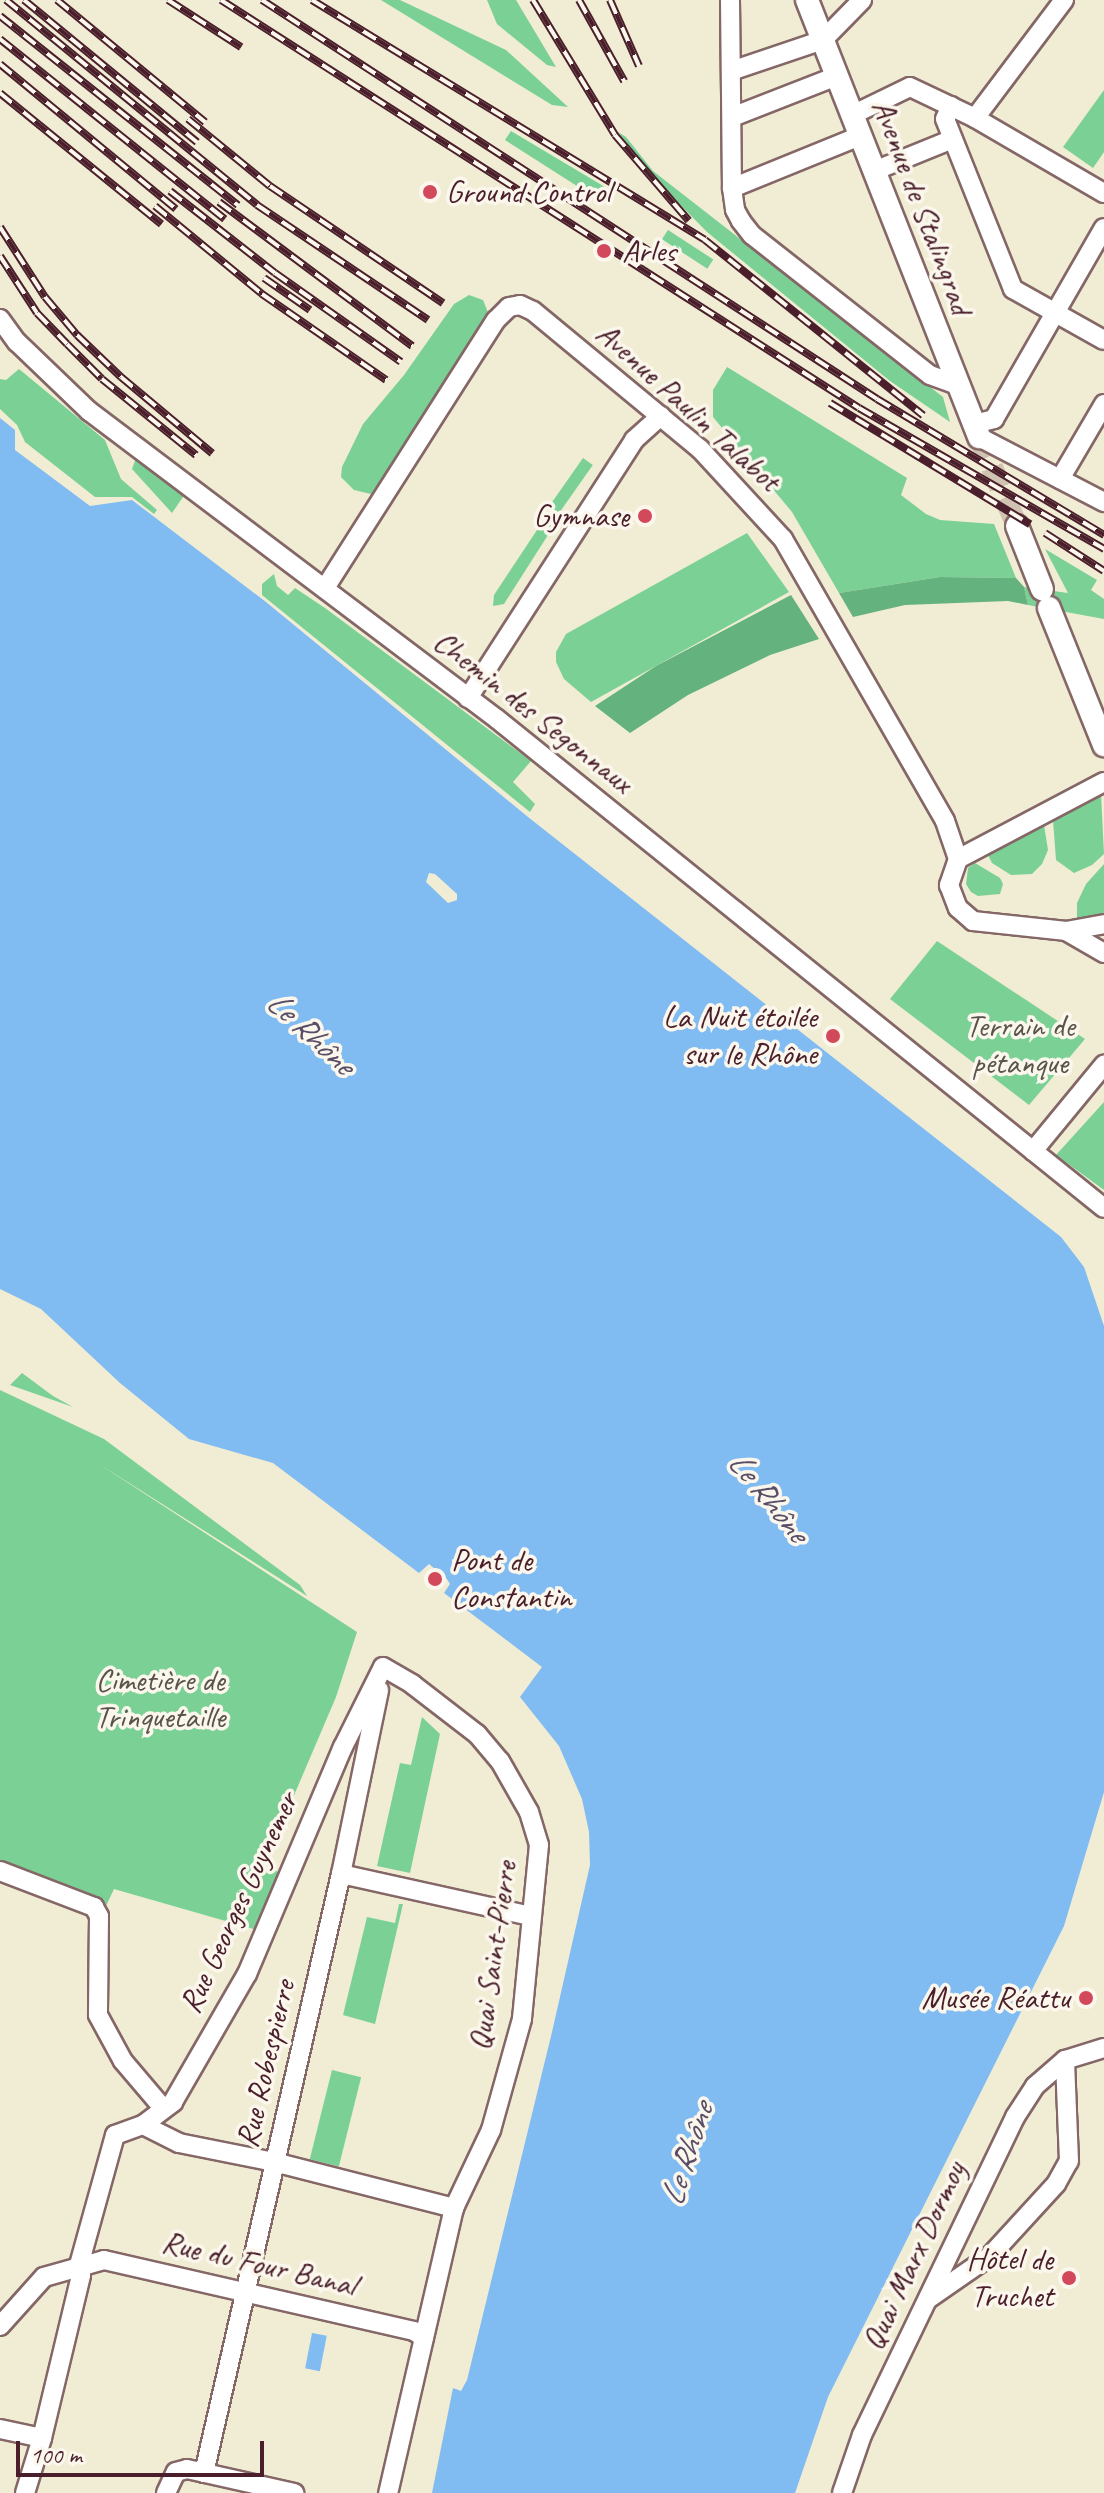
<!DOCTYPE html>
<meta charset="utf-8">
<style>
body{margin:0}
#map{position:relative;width:1104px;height:2493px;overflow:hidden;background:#f1ecd4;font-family:Caveat,sans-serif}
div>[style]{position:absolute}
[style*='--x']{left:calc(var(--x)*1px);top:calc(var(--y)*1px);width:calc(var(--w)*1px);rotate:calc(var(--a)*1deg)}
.green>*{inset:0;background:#7bd195;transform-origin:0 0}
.forest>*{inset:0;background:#64b37e}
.water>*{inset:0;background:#80bbf2;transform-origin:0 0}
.major-tunnel>*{height:22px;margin-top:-11px;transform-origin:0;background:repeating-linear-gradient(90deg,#d0c3b2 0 22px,transparent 0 33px)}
.roads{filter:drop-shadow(2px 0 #846766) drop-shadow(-2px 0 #846766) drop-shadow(0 2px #846766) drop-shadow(0 -2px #846766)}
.minor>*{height:18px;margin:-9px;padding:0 9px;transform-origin:9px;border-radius:9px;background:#fff}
.major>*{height:22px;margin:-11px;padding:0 11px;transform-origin:11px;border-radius:11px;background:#fff}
.rail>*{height:8px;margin-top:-4px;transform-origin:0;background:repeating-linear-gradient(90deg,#fbf7ec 0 15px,#4a1f2b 0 30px);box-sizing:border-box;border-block:2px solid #4a1f2b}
.dots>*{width:22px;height:22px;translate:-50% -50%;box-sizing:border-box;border:4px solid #fbf7ec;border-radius:50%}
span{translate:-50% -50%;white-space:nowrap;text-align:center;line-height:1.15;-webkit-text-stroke:7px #fbf7ec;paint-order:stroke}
.poi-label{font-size:32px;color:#4a1f2b}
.left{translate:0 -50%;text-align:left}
.right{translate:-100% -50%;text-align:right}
.street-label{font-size:32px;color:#4a1f2b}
.park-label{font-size:32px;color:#59544b}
.water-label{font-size:34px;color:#5a4e67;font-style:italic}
.scale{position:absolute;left:16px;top:2441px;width:248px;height:36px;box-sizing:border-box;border:4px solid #4a1f2b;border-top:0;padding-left:10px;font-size:24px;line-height:28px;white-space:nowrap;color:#4a1f2b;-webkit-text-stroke:6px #fbf7ec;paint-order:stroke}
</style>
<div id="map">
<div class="green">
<div style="clip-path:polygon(381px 0,400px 0,506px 50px,568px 107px,552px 105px)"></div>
<div style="clip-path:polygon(487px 0,516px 0,556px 67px,547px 65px,497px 24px)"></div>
<div style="clip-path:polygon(1104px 90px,1104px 152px,1093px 168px,1063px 147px)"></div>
<div style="clip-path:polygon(511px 131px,610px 190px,602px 202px,505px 140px)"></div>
<div style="clip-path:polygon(618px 132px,626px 137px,653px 171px,943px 397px,950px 422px,890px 381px,707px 232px,651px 175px)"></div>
<div style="left:668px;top:230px;width:54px;height:11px;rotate:33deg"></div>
<div style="clip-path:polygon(469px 295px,483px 300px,489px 315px,375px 495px,354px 490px,341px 477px,342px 467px,363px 424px,404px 375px,454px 304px)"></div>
<div style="clip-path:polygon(727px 367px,907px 478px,901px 495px,926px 514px,940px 520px,994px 524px,1016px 578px,940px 577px,839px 593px,792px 512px,713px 417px,713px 390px)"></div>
<div style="clip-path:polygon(19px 369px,105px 440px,121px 479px,157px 510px,154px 514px,132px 497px,95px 497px,25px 442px,17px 425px,0 409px,0 379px,6px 380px)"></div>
<div style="clip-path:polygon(136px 458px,185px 494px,172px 513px,132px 469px)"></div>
<div style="left:583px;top:458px;width:12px;height:59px;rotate:35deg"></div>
<div style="clip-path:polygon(545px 518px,555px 524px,504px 604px,493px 606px,494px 595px)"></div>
<div style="clip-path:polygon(747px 533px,789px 592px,591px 702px,564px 679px,556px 662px,556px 652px,566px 634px)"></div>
<div style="clip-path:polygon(1045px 549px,1097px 580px,1091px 590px,1104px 599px,1104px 619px,1028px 605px,1024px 587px,1068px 593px)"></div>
<div style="clip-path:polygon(274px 574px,277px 586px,288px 595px,295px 588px,325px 608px,531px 761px,513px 782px,535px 804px,530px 812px,262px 595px,262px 584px)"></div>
<div style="clip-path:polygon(1101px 794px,1104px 854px,1092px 865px,1074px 873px,1056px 860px,1053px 820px)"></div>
<div style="clip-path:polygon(1044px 825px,1048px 850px,1042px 864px,1032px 874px,1011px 875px,992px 863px,988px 855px)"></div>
<div style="clip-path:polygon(975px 863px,1000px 878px,1003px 884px,1000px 894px,978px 896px,971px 892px,966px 884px,968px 868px)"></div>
<div style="clip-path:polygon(1104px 864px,1104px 913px,1077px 921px,1077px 903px,1086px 884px)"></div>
<div style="clip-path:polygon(937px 941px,1085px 1039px,1029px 1105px,890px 999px)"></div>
<div style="clip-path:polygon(1104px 1102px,1104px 1190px,1056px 1155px)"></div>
<div style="clip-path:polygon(22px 1373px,53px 1396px,73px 1407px,10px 1385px)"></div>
<div style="clip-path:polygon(0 1390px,104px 1439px,300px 1585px,307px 1596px,96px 1462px,357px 1632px,336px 1697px,263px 1868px,284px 1873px,260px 1931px,114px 1889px,106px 1906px,0 1868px)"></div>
<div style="clip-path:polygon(422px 1717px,440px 1734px,410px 1873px,377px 1866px,400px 1763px,411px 1765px)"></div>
<div style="clip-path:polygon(399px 1904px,403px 1904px,375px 2024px,343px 2015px,367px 1917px,395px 1923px)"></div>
<div style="left:332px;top:2070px;width:30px;height:92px;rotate:14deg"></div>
</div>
<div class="forest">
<div style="clip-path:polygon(940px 577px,1016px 578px,1024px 587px,1028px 605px,1008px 601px,905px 605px,853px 617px,839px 593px)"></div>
<div style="clip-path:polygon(791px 595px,819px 639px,770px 655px,688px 695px,630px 733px,595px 706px,656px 666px)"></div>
</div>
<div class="water">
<div style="clip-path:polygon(evenodd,0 418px,15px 430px,15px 450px,90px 506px,132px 500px,266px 602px,528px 817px,1061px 1237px,1084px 1267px,1104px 1326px,1104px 1792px,1064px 1926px,828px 2397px,795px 2493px,432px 2493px,453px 2388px,461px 2391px,467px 2380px,552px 2032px,590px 1865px,589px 1832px,582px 1799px,559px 1746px,520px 1697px,542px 1667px,444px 1593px,450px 1584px,447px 1579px,429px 1564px,419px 1573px,273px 1463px,189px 1439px,120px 1383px,41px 1309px,0 1289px,0 418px,429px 873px,435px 874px,457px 894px,457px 900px,448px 903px,426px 882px,429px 873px)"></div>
<div style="left:312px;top:2333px;width:15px;height:36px;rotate:11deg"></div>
</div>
<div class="major-tunnel">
<div style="--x:979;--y:437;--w:97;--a:66.9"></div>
</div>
<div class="roads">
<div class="minor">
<div style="--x:730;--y:0;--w:188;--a:89.4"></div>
<div style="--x:732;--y:188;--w:22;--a:82"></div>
<div style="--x:735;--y:210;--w:13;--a:61"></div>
<div style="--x:741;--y:221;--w:18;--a:52"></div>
<div style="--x:752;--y:235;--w:226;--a:38.2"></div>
<div style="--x:930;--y:375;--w:30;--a:20"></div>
<div style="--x:731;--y:71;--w:97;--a:-18.6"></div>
<div style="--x:823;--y:40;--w:56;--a:-45.7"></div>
<div style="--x:951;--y:106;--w:14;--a:115"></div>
<div style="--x:945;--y:119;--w:183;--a:68.2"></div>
<div style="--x:1013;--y:289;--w:104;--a:29.3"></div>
<div style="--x:852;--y:115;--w:64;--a:-25.8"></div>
<div style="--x:910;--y:87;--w:72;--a:25.5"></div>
<div style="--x:975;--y:118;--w:149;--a:30.2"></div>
<div style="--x:732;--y:117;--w:113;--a:-21.3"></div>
<div style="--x:975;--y:118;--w:148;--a:-53"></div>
<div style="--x:874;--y:171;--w:85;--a:-22.1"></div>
<div style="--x:732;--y:188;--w:138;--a:-22.1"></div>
<div style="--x:0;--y:319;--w:29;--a:54"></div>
<div style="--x:17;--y:342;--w:100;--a:43.8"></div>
<div style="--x:89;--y:411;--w:511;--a:37.05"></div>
<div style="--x:497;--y:719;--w:779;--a:38.85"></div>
<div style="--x:974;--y:424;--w:21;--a:-14"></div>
<div style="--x:994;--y:419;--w:220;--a:-60.1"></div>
<div style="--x:979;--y:437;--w:141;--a:27.5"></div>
<div style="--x:1060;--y:479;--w:87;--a:-59.6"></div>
<div style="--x:325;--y:588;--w:318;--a:-57.5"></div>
<div style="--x:496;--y:320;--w:18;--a:-45"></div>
<div style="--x:509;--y:307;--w:11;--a:-10"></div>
<div style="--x:520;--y:305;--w:14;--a:25"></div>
<div style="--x:533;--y:311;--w:217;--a:39.6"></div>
<div style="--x:700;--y:449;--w:122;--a:47.3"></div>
<div style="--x:783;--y:539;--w:325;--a:60.1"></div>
<div style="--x:945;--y:821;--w:40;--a:71.1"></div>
<div style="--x:958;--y:859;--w:28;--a:109"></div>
<div style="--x:949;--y:885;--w:25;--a:69"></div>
<div style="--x:958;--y:908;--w:20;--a:41"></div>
<div style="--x:973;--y:921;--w:94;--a:6.1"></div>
<div style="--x:1066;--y:931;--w:44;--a:30.1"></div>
<div style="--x:468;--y:698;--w:307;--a:-57.2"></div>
<div style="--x:634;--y:440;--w:36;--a:-42"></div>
<div style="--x:958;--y:859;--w:165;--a:-27.8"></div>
<div style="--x:1066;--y:931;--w:39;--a:-10"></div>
<div style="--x:1033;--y:1151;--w:112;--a:-50.5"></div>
<div style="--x:383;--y:1667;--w:34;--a:30"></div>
<div style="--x:412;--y:1684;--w:82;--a:37.6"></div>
<div style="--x:477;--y:1734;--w:35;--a:50"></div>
<div style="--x:500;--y:1761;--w:59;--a:60.4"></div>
<div style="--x:529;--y:1812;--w:34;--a:73"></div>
<div style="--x:539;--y:1845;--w:175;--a:95.6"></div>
<div style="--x:522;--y:2019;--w:115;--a:105.6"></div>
<div style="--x:491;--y:2130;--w:86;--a:115.4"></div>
<div style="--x:454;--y:2208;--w:293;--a:103"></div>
<div style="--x:0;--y:1871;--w:101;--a:21"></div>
<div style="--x:94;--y:1907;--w:10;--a:61"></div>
<div style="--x:99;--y:1916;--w:99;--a:90.6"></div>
<div style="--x:98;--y:2015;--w:52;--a:61.5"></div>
<div style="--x:123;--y:2061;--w:62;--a:49.6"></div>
<div style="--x:341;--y:1874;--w:195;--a:12.5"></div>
<div style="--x:143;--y:2125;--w:40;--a:26.6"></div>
<div style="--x:179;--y:2143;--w:97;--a:11.3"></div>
<div style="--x:274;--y:2162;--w:186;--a:14.3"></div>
<div style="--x:928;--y:2299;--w:75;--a:-34.7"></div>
<div style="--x:990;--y:2256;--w:98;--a:-47.5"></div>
<div style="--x:1056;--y:2184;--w:26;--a:-61"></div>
<div style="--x:1069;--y:2161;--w:101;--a:-92.3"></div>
<div style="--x:0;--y:2326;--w:66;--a:-48.1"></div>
<div style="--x:44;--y:2277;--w:62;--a:-15.8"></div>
<div style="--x:104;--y:2260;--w:318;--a:12.9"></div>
<div style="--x:414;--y:2331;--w:12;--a:35"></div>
<div style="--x:0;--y:2429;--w:43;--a:12.1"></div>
<div style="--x:204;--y:2473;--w:614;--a:-77.12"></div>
<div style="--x:341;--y:1874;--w:188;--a:-78.3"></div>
<div style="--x:25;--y:2493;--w:58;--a:-72.8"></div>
<div style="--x:42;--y:2438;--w:168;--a:-76.5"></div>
<div style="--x:81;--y:2275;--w:10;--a:-101"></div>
<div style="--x:79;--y:2265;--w:135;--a:-74.5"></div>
<div style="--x:115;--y:2135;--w:30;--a:-20"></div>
<div style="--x:143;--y:2125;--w:38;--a:-37"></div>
<div style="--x:173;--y:2102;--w:148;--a:-60"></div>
<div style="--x:247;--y:1974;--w:246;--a:-67.1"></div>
<div style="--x:343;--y:1747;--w:89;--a:-63.4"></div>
<div style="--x:166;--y:2493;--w:23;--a:-65"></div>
<div style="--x:176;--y:2472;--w:11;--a:-15"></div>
<div style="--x:187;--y:2469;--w:110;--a:12.6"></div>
<div style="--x:842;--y:2493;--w:61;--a:-71"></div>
<div style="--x:862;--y:2435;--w:353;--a:-64.3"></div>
<div style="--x:1015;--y:2117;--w:37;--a:-57"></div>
<div style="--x:1035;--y:2086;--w:40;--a:-41"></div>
<div style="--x:1065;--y:2060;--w:41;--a:-17.1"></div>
</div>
<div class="major">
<div style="--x:807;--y:0;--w:470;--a:68.5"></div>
<div style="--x:1017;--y:526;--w:68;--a:68.4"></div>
<div style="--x:1049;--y:608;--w:148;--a:68.1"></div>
</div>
</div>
<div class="rail">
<div style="--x:6;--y:0;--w:324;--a:39.2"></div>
<div style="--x:257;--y:205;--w:206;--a:33.9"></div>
<div style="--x:24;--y:0;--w:224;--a:39.4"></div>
<div style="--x:57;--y:0;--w:192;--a:39.5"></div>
<div style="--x:168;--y:0;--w:87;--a:32.8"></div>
<div style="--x:221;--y:0;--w:757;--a:32.6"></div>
<div style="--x:859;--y:408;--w:283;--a:29.9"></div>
<div style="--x:262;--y:0;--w:733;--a:32.97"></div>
<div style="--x:877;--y:399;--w:265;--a:30.9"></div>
<div style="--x:312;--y:0;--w:460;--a:31.4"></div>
<div style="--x:705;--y:240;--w:280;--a:38.8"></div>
<div style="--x:533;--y:0;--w:158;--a:58.7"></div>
<div style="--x:615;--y:135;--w:113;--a:49.3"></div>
<div style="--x:579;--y:0;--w:93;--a:60.9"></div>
<div style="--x:610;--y:0;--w:72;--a:66.3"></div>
<div style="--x:0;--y:16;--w:304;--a:38.5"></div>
<div style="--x:0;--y:39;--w:288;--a:38.7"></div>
<div style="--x:0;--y:64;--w:228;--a:39.5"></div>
<div style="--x:0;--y:93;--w:208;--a:39.1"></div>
<div style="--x:188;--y:119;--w:106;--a:39.3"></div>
<div style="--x:270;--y:186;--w:209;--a:34.1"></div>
<div style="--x:170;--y:191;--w:133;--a:38"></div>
<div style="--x:275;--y:273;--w:154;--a:35.2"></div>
<div style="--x:219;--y:202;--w:241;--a:36.7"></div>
<div style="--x:155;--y:206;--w:139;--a:39.4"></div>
<div style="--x:262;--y:294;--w:151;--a:34.7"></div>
<div style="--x:0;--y:227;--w:83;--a:57.3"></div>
<div style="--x:45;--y:297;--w:50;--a:49.9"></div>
<div style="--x:77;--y:335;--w:61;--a:43.7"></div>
<div style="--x:121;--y:377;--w:119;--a:39.9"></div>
<div style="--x:0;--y:256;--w:68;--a:57"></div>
<div style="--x:37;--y:313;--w:43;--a:45.9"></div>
<div style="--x:67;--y:344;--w:49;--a:45"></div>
<div style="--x:102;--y:379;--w:121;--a:39"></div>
<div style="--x:264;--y:278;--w:56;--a:34.8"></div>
<div style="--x:830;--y:403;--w:234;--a:31.2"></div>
<div style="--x:1045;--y:533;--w:70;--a:32.8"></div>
</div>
<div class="dots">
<div style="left:430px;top:192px;background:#d1495b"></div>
<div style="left:604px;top:251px;background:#d1495b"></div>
<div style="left:645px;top:516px;background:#d1495b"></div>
<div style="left:833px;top:1036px;background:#d1495b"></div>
<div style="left:435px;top:1579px;background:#d1495b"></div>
<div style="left:1086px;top:1998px;background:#d1495b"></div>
<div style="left:1069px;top:2278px;background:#d1495b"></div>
</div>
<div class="poi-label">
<span class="left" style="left:446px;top:192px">Ground Control</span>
<span class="left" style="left:622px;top:251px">Arles</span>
<span class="right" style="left:629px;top:516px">Gymnase</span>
<span class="right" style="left:817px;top:1036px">La Nuit étoilée<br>sur le Rhône</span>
<span class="left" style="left:451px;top:1579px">Pont de<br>Constantin</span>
<span class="right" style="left:1070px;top:1998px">Musée Réattu</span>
<span class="right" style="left:1053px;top:2278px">Hôtel de<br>Truchet</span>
</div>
<div class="street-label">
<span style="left:922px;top:207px;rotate:69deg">Avenue de Stalingrad</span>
<span style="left:688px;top:407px;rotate:42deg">Avenue Paulin Talabot</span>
<span style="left:533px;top:712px;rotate:38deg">Chemin des Segonnaux</span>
<span style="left:239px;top:1903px;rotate:-65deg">Rue Georges Guynemer</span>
<span style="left:493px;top:1956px;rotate:-82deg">Quai Saint-Pierre</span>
<span style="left:266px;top:2064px;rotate:-77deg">Rue Robespierre</span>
<span style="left:914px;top:2256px;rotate:-65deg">Quai Marx Dormoy</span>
<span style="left:259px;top:2264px;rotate:13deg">Rue du Four Banal</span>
</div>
<div class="park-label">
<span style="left:1020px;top:1045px">Terrain de<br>pétanque</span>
<span style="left:160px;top:1699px">Cimetière de<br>Trinquetaille</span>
</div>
<div class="water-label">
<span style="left:311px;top:1032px;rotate:43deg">Le Rhône</span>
<span style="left:769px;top:1496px;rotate:51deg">Le Rhône</span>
<span style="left:686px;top:2154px;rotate:-72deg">Le Rhône</span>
</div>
<div class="scale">100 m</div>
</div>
